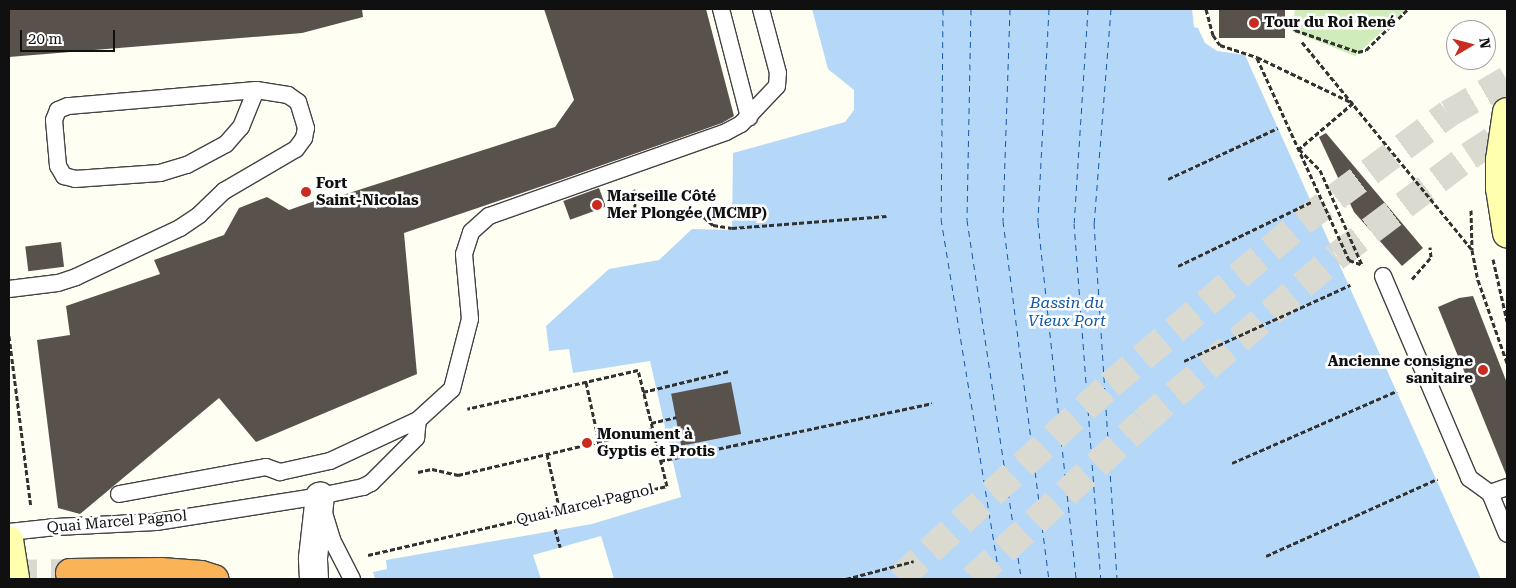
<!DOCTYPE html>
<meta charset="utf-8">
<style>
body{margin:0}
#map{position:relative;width:1516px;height:588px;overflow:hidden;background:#fffef3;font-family:"Roboto Serif",serif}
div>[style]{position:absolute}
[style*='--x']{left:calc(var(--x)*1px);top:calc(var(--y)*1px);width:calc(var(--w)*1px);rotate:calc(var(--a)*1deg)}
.green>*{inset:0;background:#cfecba}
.water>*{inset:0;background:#b5d8f9}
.pier>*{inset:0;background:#fffef3}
.ferry>*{height:1px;margin-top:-0.5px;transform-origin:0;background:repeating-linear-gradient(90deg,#1257a9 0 6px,transparent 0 11px)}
.building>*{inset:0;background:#59524c;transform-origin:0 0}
.highway-tunnel>*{height:28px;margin-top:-14px;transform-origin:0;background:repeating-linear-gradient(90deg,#dbdad1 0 28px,transparent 0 42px)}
.path>*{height:3px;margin-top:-1.5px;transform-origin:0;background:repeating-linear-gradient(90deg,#323232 0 5px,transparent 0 7.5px)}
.roads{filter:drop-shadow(1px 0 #434343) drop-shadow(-1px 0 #434343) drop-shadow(0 1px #434343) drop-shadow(0 -1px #434343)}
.lane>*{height:16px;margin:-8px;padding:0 8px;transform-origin:8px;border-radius:8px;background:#fff}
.street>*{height:28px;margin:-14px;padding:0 14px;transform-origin:14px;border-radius:14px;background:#fff}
.secondary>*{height:28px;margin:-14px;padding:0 14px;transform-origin:14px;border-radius:14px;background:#ffffae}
.highway>*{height:28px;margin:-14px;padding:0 14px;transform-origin:14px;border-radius:14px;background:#fab356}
.dots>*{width:14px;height:14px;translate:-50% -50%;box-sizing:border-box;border:2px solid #fff;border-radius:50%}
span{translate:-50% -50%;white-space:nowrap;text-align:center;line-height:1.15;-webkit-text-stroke:5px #fff;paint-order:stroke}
.poi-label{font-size:15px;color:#101010;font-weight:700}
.left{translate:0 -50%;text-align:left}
.right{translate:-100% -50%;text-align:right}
.street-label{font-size:15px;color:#101010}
.water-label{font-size:16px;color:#1257a9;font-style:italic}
.frame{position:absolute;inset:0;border:10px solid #101010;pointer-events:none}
.north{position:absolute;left:1446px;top:20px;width:50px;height:50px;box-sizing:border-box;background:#fff;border:1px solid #9f9f9f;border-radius:50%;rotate:82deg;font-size:14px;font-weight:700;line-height:20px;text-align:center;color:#101010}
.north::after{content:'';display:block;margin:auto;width:18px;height:22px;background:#c82b20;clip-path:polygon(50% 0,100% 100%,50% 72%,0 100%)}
.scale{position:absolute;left:20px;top:30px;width:95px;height:22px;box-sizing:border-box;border:2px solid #101010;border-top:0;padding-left:6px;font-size:15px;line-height:18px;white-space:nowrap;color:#101010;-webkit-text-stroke:4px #fff;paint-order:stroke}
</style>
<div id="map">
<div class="green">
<div style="clip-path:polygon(1295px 9px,1406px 9px,1355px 56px,1292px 31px)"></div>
</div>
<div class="water">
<div style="clip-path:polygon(812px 9px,1192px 9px,1194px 27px,1198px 28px,1205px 43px,1217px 51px,1245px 55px,1481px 579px,375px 579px,373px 572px,387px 569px,386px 560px,592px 524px,681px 497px,650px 361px,573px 373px,569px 349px,549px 351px,546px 326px,609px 269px,659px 260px,692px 229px,732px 230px,733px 153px,845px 122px,854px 110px,854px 90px,828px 69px)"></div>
</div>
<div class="pier">
<div style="clip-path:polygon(601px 536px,614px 579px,541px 579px,533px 555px)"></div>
</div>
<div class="ferry">
<div style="--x:943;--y:9;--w:210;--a:90.5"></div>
<div style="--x:941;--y:219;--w:365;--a:80.7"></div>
<div style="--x:971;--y:9;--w:211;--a:91.1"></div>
<div style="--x:967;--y:220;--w:363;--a:81.4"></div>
<div style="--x:1010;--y:9;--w:212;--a:91.9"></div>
<div style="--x:1003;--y:221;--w:361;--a:82.7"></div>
<div style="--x:1049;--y:9;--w:213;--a:93"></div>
<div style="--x:1038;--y:222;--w:359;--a:83.9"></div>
<div style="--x:1088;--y:9;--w:214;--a:93.7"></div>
<div style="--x:1074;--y:223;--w:357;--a:85.7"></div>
<div style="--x:1111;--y:9;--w:215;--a:94.5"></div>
<div style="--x:1094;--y:223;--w:357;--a:86.3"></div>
</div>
<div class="building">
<div style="clip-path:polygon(9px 9px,362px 9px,363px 17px,302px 33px,9px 57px)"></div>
<div style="clip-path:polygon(544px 9px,706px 9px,734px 116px,722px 123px,557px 181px,404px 233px,417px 374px,256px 442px,219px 398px,80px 514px,58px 508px,37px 340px,70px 335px,66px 306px,160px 274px,154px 260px,224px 235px,239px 208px,267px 197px,289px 210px,323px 198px,324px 201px,555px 127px,574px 100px)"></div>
<div style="left:1219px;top:9px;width:66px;height:29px"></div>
<div style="clip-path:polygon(1326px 133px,1423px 248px,1402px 266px,1354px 212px,1319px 137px)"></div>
<div style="left:599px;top:188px;width:20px;height:38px;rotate:70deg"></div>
<div style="left:61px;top:242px;width:25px;height:36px;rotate:83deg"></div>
<div style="clip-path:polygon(1473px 296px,1507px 383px,1507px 477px,1438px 307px,1459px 298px)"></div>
<div style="left:731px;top:382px;width:53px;height:61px;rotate:79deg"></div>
</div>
<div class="highway-tunnel">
<div style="--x:9;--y:574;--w:61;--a:-0.9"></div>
<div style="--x:899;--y:579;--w:287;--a:-42.6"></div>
<div style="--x:1110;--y:385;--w:252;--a:-40.3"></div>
<div style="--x:1302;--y:222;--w:182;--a:-36.5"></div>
<div style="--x:1448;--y:114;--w:68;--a:-30"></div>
<div style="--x:973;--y:579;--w:231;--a:-42.7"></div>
<div style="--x:1143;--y:422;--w:255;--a:-40.6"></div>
<div style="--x:1337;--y:256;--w:166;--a:-37.1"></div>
<div style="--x:1469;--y:156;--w:45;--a:-33.3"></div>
</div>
<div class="path">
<div style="--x:1206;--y:9;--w:27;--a:75"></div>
<div style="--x:1213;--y:35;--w:12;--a:55"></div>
<div style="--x:1220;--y:45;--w:39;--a:18"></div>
<div style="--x:1257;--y:57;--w:106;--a:25.6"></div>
<div style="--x:1353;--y:103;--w:71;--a:139.6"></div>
<div style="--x:1299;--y:149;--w:30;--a:45"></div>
<div style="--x:1320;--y:170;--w:104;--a:66.1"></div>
<div style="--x:1292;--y:22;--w:9;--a:69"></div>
<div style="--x:1295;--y:30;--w:67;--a:19.2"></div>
<div style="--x:1358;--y:52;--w:8;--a:-14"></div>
<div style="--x:1366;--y:50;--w:59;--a:-44.3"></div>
<div style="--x:1302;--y:42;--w:269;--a:50.7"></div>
<div style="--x:1257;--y:58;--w:222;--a:65.5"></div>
<div style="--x:1349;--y:260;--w:15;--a:20"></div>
<div style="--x:1168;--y:179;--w:121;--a:-24.9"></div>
<div style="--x:634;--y:189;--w:20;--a:87"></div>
<div style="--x:635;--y:209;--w:63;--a:2.7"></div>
<div style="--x:698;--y:212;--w:20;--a:41"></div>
<div style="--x:713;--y:225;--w:19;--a:9"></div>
<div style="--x:732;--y:228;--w:155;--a:-4.4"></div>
<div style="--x:1471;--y:210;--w:40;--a:88.6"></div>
<div style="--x:1472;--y:250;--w:31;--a:79"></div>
<div style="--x:1478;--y:280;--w:88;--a:70.7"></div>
<div style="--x:1493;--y:259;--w:64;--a:77.3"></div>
<div style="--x:1178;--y:266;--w:148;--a:-25.7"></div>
<div style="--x:1412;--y:279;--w:29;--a:-49"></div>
<div style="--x:1431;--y:257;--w:10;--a:-96"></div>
<div style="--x:9;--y:336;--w:172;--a:82.7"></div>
<div style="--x:1184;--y:361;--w:183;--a:-24.6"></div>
<div style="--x:586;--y:382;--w:61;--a:77.8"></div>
<div style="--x:643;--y:392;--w:89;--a:-13.7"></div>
<div style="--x:651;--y:423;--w:26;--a:-13"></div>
<div style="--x:547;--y:454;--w:58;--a:77.2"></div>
<div style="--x:660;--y:461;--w:278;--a:-12"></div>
<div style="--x:1232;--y:463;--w:180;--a:-23.6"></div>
<div style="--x:418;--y:472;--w:14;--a:-12"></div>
<div style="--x:432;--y:469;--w:27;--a:13"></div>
<div style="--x:458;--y:475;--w:199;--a:-13.3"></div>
<div style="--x:555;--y:529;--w:19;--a:74"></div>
<div style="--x:368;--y:555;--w:307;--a:-13"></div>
<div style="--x:667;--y:486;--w:120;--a:-104"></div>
<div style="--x:638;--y:370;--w:175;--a:167.2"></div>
<div style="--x:1266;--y:556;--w:188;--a:-24.2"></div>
<div style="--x:846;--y:579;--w:70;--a:-14.8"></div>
</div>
<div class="roads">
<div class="lane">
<div style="--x:721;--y:9;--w:112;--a:75.5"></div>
<div style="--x:1383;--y:276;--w:220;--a:66.9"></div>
<div style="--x:1469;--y:478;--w:26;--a:36"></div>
<div style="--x:1490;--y:493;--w:44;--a:67.5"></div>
<div style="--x:9;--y:289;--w:49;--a:-7"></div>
<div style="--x:58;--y:283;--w:19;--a:-18"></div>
<div style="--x:76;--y:277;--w:115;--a:-25.2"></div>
<div style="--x:180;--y:228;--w:23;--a:-34"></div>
<div style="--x:199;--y:215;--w:35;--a:-44"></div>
<div style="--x:224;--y:191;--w:83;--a:-30.3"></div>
<div style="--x:296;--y:149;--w:14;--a:-54"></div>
<div style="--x:304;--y:138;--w:10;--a:-79"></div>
<div style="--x:306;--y:128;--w:27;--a:-107"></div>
<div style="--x:298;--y:102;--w:12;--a:-145"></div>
<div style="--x:288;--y:95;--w:32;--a:-171"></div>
<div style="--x:256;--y:90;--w:189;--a:175.1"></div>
<div style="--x:68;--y:106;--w:11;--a:158"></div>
<div style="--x:58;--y:110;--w:11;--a:112"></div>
<div style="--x:54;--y:120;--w:46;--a:85"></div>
<div style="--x:58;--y:166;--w:12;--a:59"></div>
<div style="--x:64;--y:176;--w:11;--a:15"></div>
<div style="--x:75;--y:179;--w:85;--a:-4"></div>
<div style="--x:160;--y:173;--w:28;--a:-17"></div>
<div style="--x:187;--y:165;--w:44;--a:-28.3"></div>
<div style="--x:226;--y:144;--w:23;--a:-49"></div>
<div style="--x:241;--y:127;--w:40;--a:-68"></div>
<div style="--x:1490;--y:493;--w:18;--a:-19"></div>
<div style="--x:119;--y:494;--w:149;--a:-10.4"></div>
<div style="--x:266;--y:467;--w:15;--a:20"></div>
<div style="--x:280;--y:472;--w:51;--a:-12.4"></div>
<div style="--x:330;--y:461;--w:97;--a:-25"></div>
<div style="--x:418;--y:420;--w:46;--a:-42.4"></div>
<div style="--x:452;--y:389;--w:72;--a:-75.6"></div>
<div style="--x:470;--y:319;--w:65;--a:-95.3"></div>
<div style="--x:464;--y:254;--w:23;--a:-72"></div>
<div style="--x:471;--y:232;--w:24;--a:-42"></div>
<div style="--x:489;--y:216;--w:251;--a:-19.5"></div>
<div style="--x:726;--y:132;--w:17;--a:-28"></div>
<div style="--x:741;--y:124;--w:52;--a:-46.5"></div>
<div style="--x:777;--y:86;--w:13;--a:-86"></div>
<div style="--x:778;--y:73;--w:66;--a:-104.9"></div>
<div style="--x:324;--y:513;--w:28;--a:73"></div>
<div style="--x:332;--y:540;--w:44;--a:62.9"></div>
<div style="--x:9;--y:532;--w:47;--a:-6.1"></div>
<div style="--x:56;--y:527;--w:100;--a:-2.9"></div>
<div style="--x:156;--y:522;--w:166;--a:-9"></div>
<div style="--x:320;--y:496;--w:44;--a:-11.8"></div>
<div style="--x:363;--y:487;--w:9;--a:-27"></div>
<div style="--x:371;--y:483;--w:64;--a:-45"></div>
<div style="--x:416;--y:438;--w:18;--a:-84"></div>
</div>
<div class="street">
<div style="--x:314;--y:579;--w:21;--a:-93"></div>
<div style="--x:313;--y:558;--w:62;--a:-83.6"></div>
</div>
<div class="secondary">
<div style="--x:1507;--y:112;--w:49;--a:98.3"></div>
<div style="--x:1500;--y:160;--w:28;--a:90"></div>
<div style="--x:1500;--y:188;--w:46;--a:81.2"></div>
<div style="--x:9;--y:540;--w:39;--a:81"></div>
</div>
<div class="highway">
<div style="--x:70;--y:573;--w:91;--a:-0.6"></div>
<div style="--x:161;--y:572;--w:40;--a:4.3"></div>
<div style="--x:201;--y:575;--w:14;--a:17"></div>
</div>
</div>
<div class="dots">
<div style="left:1254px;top:23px;background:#c82b20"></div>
<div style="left:306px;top:192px;background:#c82b20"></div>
<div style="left:597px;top:205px;background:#c82b20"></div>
<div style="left:1483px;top:370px;background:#c82b20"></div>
<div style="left:587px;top:443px;background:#c82b20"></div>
</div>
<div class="poi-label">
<span class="left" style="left:1264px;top:23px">Tour du Roi René</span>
<span class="left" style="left:316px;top:192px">Fort<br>Saint-Nicolas</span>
<span class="left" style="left:607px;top:205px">Marseille Côté<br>Mer Plongée (MCMP)</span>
<span class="right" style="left:1473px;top:370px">Ancienne consigne<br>sanitaire</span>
<span class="left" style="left:597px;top:443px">Monument à<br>Gyptis et Protis</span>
</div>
<div class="street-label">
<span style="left:585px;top:505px;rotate:-13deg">Quai Marcel Pagnol</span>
<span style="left:117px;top:522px;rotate:-5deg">Quai Marcel Pagnol</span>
</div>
<div class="water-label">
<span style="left:1067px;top:312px">Bassin du<br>Vieux Port</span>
</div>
<div class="frame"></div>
<div class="north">N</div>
<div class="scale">20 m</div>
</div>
